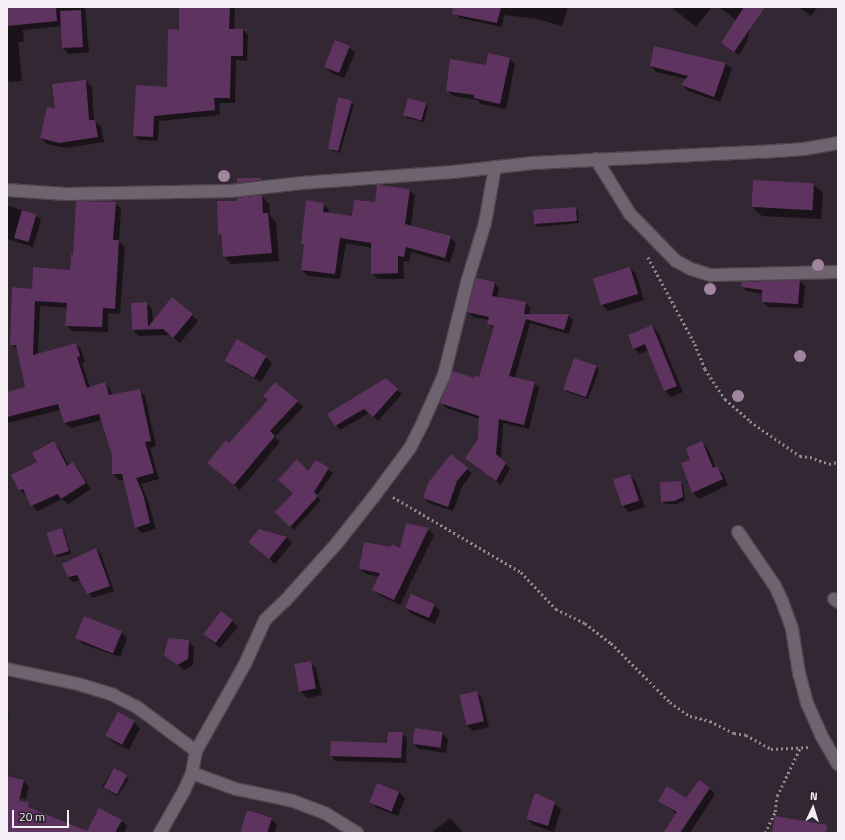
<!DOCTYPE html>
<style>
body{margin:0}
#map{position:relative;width:845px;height:840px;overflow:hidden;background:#322732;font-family:"Titillium Web",sans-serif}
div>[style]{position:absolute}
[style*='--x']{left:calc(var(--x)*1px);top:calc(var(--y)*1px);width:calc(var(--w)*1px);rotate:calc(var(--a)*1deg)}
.shadow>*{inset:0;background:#0007;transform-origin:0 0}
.building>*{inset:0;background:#5f3360;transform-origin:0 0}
.path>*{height:2.5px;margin-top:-1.25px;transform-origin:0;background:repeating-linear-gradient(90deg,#948b94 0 2px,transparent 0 5px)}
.roads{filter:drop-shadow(1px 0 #4f454f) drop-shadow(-1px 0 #4f454f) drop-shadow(0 1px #4f454f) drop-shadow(0 -1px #4f454f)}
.street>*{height:12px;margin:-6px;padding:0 6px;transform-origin:6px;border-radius:6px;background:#6f636f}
.trees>*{width:12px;height:12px;margin:-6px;border-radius:50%;background:#a084a0}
span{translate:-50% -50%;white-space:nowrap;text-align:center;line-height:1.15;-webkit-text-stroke:3px #281e28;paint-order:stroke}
.frame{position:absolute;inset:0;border:8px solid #f5eef5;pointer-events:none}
.north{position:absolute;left:793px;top:788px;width:40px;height:40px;-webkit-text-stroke:3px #281e28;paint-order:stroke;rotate:4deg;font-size:11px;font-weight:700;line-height:16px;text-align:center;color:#f5eef5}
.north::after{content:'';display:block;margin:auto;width:14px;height:18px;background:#f5eef5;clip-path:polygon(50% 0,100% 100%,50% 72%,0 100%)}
.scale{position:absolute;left:12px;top:810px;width:57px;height:18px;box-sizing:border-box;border:2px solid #f5eef5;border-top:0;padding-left:5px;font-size:12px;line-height:14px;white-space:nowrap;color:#f5eef5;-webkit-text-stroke:3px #281e28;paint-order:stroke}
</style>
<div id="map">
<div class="shadow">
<div style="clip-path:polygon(26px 7px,85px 7px,89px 52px,69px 54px,63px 48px,62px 26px,23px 30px,24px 42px,18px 42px,22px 81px,10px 82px,7px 79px,7px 9px)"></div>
<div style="clip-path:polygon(180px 7px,235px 7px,234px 30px,243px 30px,248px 35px,247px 61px,236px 60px,235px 103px,219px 103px,220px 115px,159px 121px,158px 141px,139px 140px,134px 135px,168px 88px,180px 31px)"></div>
<div style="clip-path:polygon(456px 7px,568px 7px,562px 26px,537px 19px,504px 15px,502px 27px,460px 18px,455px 13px)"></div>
<div style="clip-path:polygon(671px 7px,712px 7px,696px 27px)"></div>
<div style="clip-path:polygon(719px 7px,755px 7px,747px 42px,739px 55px,722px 43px,736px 20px)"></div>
<div style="clip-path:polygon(798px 7px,818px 7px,811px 16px)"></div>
<div style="clip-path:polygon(349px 47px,355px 53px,344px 78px,331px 73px,325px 67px)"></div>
<div style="clip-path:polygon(655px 47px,726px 64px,732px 69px,720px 102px,688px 91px,682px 85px,687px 79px,656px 72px,651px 66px)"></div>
<div style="clip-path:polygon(509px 58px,515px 64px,506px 109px,481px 104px,477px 100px,453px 96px,447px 90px,487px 66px)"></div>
<div style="clip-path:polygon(86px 81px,92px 87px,94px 121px,101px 127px,104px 142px,66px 148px,47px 144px,41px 138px,56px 111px)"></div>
<div style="clip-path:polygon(351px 102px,354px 104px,340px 153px,332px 151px,329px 148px)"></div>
<div style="clip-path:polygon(425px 103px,428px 106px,424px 122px,407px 118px,404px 115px)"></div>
<div style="clip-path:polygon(261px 179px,267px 185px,244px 188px,238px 182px)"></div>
<div style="clip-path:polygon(813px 184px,823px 193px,821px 219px,762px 216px,752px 207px)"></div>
<div style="clip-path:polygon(409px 190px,415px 195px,411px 226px,450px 237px,456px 243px,450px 263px,411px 252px,409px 262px,403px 261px,404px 279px,378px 279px,372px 273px,372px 248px,346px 243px,340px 279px,308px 276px,302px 270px,305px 247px,302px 244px,323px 204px,329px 209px,328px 214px,353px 217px,376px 203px)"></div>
<div style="clip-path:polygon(262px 196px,269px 204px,270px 216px,276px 222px,279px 261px,231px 264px,224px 256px,222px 237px,219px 234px,238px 202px)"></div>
<div style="clip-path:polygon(115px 203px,121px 208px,119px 241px,125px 247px,120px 314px,108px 313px,108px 332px,72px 331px,66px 325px,67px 308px,40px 306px,38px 354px,75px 344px,81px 349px,85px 362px,82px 363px,90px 388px,104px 383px,110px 389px,112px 395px,139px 390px,145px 396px,156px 446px,150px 448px,159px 479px,141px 484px,148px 501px,156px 529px,142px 533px,136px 527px,125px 480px,119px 480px,113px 474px,113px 455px,102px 420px,71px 428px,65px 423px,61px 410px,7px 423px,7px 393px,27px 388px,18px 350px,11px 344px,33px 290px,71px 271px,74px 256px)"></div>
<div style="clip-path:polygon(7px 205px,36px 215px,41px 220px,33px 247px,7px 239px)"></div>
<div style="clip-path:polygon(575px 208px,578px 211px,579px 223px,537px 227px,535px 224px)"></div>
<div style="clip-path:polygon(630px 268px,636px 274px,644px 300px,608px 311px,602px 305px)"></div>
<div style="clip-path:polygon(800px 281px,805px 286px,803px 308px,768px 307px,763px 302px,763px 294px,747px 291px,742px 287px)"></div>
<div style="clip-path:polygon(495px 283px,499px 288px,497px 298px,525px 303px,530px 307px,529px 315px,568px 315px,573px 320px,569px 334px,530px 323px,515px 378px,534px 383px,539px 388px,529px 429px,503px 423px,501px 459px,510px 468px,501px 485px,467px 458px,479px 439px,480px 419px,446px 408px,442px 403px,475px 380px,480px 378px,494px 329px,489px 324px,489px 320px,473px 317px,469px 312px)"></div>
<div style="clip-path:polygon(146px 303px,152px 309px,153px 322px,192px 315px,198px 321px,180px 343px,170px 335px,139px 336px,133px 330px,132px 304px)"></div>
<div style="clip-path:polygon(652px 326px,658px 332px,683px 392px,671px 397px,665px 391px,649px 350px,640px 354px,634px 348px)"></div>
<div style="clip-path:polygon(266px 357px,272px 363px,261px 382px,233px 367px,227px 361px)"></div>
<div style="clip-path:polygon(574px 359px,597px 367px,599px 370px,588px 399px,567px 392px,565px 389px)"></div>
<div style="clip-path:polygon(275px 383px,303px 407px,275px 437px,280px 442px,240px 490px,214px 468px,229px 445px,269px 401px)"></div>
<div style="clip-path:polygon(397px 390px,402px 394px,378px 421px,369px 413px,340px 430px,328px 414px)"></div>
<div style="clip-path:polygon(54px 443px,59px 448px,69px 466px,73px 464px,78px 469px,91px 489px,68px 504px,62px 499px,37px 511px,32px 505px,27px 495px,25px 495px,20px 490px,12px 476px,39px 462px)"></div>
<div style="clip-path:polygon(702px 443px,708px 449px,716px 468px,723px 474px,728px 485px,699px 499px,693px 493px,682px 464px,692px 460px)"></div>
<div style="clip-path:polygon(316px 461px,333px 473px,317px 496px,321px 500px,294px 530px,276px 512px,294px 493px)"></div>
<div style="clip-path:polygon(467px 469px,472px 473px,462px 487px,453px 511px,429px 503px,424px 498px)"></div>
<div style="clip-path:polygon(630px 476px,636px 482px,645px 507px,629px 512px,623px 506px)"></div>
<div style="clip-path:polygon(680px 482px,683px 485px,685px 500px,677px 504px,665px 504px,662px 501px)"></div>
<div style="clip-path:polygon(62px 529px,64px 532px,71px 554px,58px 557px,55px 555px)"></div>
<div style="clip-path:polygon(428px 529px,434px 535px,400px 605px,379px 595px,373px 589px,380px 577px,366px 574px,360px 569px,401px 550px)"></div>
<div style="clip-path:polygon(286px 537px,292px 543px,275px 564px,249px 542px)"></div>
<div style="clip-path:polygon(96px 549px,101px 554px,114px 591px,92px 598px,81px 580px,73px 582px,68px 577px)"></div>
<div style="clip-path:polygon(434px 605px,440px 611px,435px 624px,412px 614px,406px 608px)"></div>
<div style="clip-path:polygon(232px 621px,238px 627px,220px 648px,209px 639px)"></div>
<div style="clip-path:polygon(121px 632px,127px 638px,120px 657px,83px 644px,77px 638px)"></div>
<div style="clip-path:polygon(188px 641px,194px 647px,193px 665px,184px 670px,165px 655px)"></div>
<div style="clip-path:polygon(310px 662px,316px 668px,322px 695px,307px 698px,301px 692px)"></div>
<div style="clip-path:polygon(476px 692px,482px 698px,489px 727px,473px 731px,467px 725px)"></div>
<div style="clip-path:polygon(7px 712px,9px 714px,7px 720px)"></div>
<div style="clip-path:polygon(134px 722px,140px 728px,129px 750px,113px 742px,107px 736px)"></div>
<div style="clip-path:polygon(402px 733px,407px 738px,406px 763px,336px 761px,331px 756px,388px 744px)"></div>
<div style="clip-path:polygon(442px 733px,448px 739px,446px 753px,419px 749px,413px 743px)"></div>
<div style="left:114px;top:769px;width:18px;height:21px;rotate:34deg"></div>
<div style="clip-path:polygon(7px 774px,12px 779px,23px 781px,29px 786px,26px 799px,7px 795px)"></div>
<div style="clip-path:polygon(377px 784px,399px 792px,405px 798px,398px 816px,377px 808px,371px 802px)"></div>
<div style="clip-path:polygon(709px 788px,715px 794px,690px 833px,666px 833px,677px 814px,660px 800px,687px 800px)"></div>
<div style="clip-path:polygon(554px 803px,561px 809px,554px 832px,533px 825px,527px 819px)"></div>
<div style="clip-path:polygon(450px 818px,464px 833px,431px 833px)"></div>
<div style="clip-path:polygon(271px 819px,277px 825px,275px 833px,241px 833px)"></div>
<div style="clip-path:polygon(121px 820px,127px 826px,124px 833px,105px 833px)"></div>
</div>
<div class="building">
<div style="clip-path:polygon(17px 7px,56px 7px,57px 21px,7px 26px,7px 8px)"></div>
<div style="clip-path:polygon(179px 7px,230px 7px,229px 29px,243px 29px,243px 56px,231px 56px,230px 98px,214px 98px,215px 110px,154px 116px,153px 137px,133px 136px,136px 85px,167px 87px,168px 29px,179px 30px)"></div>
<div style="clip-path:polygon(453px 7px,501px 7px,497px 23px,452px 14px)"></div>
<div style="clip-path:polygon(744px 7px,765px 7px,734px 52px,721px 43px)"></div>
<div style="left:81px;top:10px;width:37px;height:21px;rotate:87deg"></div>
<div style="left:335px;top:40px;width:16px;height:29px;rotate:22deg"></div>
<div style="clip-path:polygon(654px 46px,726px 63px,714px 97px,681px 85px,688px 76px,650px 66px)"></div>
<div style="clip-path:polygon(488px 53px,510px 58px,500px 104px,474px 98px,474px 95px,446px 91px,450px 59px,486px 65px)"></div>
<div style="clip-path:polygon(86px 80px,89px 120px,95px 120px,98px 137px,59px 143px,40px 138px,47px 107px,55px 109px,52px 84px)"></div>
<div style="clip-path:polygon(338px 97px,352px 101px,338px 151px,328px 149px)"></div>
<div style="left:408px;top:98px;width:19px;height:18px;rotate:16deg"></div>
<div style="clip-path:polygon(237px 178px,261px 178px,261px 180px,237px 183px)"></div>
<div style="left:753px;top:180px;width:61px;height:27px;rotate:3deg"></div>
<div style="clip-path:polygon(377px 185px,410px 189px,405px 224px,451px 236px,445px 258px,406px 247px,404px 257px,398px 256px,398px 273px,371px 274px,371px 243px,340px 238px,335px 274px,301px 270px,304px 245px,301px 244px,306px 200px,324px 203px,323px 212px,352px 216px,354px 200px,375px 202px)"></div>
<div style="clip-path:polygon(262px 195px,263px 213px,268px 213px,272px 253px,223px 257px,221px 234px,218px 235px,217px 201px,237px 201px,237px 198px)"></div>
<div style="clip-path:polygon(76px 201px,116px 202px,113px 240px,119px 240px,115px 309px,103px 308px,102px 327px,65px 326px,67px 303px,35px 301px,33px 355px,76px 343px,80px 356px,77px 357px,87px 388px,105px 382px,109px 395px,140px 389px,151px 441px,145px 442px,154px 473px,136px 478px,143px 494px,150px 523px,135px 528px,122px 474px,112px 474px,112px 455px,99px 414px,64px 423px,58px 404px,7px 417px,7px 392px,25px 387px,16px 345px,10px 345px,12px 287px,32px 289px,33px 267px,70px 270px,71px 254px,73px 255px)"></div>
<div style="left:576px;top:207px;width:14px;height:43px;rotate:86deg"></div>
<div style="left:22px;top:210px;width:15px;height:29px;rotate:16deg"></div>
<div style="left:630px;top:267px;width:28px;height:39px;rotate:73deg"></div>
<div style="clip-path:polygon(476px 278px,495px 282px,492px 296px,526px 302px,524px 314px,569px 314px,564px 330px,526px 319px,509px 376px,535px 382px,524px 425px,499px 419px,496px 454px,506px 463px,496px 481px,465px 458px,478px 439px,479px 416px,440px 403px,453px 371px,474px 378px,474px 376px,479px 377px,494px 326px,487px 324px,489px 317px,467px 312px)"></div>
<div style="clip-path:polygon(800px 280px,798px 304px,762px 302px,762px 290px,741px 287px,742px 282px)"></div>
<div style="clip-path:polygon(172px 297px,193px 314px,173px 338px,163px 329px,132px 330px,131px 303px,147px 302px,148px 327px)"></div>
<div style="clip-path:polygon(652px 325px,677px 386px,664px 391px,645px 344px,633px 349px,628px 335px)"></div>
<div style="left:237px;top:339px;width:34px;height:25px;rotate:30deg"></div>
<div style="left:574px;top:358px;width:24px;height:33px;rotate:19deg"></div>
<div style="clip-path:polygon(386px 378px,398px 389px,373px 417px,364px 409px,335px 426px,327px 414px)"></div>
<div style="clip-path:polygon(275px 382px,298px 401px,270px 431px,275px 436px,234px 485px,207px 463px,226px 440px,229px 443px,268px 400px,263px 396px)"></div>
<div style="clip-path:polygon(54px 441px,67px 466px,73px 462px,86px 483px,61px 499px,58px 494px,31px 506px,23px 489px,19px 490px,11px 475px,37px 462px,32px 453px)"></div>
<div style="clip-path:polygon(702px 441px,713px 468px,717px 466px,723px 479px,692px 493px,681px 463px,690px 460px,686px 448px)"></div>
<div style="clip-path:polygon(451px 454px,468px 468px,457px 481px,448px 507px,423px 498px,428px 483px)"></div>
<div style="clip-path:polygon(297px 459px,308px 471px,316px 460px,329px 468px,314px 492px,318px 496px,290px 527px,275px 512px,293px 493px,278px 480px)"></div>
<div style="left:630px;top:474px;width:28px;height:18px;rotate:71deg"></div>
<div style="clip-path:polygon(681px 481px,683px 497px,674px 501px,661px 502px,660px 482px)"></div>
<div style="clip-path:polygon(406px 523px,429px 528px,394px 600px,372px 590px,380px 573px,359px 569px,364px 542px,391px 547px,392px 544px,400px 548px)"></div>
<div style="left:62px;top:528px;width:24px;height:16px;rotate:73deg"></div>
<div style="clip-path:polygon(259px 529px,287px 537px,269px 559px,248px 542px)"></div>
<div style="clip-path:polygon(96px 548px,110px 586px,87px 594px,77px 575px,68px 577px,62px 564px)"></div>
<div style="left:411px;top:594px;width:26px;height:15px;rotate:23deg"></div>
<div style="left:221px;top:611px;width:15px;height:29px;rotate:37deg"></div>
<div style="left:84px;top:616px;width:41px;height:24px;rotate:22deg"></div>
<div style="clip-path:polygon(168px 638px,189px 640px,188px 659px,177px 665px,164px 655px)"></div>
<div style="left:311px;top:661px;width:28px;height:17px;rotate:80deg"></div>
<div style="left:477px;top:691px;width:31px;height:18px;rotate:77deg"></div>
<div style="left:118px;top:712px;width:19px;height:27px;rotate:28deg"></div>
<div style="left:415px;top:728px;width:28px;height:16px;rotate:8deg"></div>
<div style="clip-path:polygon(388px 732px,403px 732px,401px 758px,330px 756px,331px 741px,387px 743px)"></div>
<div style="left:114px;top:768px;width:15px;height:22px;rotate:28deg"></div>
<div style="clip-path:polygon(7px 776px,24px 780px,19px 801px,29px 802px,28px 807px,87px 831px,99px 808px,122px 820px,115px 833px,7px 833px)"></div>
<div style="clip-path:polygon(699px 780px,710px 788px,680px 833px,663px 833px,677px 812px,658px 801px,667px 786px,686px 798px)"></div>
<div style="left:377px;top:783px;width:24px;height:21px;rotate:22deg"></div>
<div style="clip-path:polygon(535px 793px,555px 802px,548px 826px,526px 819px)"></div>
<div style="clip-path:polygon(247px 810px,272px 818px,267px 833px,240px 833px)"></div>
<div style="clip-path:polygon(775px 816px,827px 825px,826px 833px,772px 833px)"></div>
</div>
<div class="path">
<div style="--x:648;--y:257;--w:99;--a:61.6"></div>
<div style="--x:695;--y:344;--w:27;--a:68"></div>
<div style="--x:705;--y:369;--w:36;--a:56"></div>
<div style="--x:725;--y:399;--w:33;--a:41"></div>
<div style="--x:750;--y:421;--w:61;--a:35"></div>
<div style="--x:800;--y:456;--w:10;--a:6"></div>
<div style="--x:810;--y:457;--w:20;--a:20"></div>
<div style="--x:829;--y:464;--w:9;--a:-13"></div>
<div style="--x:393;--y:497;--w:148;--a:30.4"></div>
<div style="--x:521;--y:572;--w:51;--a:46.6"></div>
<div style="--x:556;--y:609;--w:32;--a:26"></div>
<div style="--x:585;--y:623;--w:33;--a:38"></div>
<div style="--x:611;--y:643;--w:83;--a:45"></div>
<div style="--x:670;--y:702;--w:24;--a:35"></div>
<div style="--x:690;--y:716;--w:21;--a:14"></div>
<div style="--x:710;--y:721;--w:27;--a:27"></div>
<div style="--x:734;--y:733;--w:12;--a:9"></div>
<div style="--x:746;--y:735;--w:29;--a:29"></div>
<div style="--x:771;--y:749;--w:40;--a:-2.9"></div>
<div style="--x:765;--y:833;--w:23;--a:-65"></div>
<div style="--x:775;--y:812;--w:16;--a:-83"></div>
<div style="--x:777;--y:796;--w:53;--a:-64.4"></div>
</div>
<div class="roads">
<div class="street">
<div style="--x:596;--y:159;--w:65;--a:58.3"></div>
<div style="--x:630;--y:214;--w:66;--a:45.6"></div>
<div style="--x:676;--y:261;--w:17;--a:28"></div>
<div style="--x:691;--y:269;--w:21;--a:17"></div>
<div style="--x:711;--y:275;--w:127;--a:-1.4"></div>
<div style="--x:7;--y:190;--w:59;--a:3.9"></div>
<div style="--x:66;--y:194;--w:165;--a:-1"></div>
<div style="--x:231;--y:191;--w:71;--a:-6.4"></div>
<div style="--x:302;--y:183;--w:151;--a:-4.2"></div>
<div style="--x:453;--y:172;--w:81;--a:-6.4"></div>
<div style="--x:533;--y:163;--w:228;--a:-2.8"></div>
<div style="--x:761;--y:152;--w:43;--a:-4"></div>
<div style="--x:804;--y:149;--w:35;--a:-10"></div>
<div style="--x:738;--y:532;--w:65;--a:55.6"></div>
<div style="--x:775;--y:586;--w:17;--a:65"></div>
<div style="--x:782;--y:601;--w:30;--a:70"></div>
<div style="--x:792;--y:629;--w:45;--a:81"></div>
<div style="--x:799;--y:673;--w:31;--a:75"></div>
<div style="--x:807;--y:703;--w:35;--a:66"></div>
<div style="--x:821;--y:735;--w:34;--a:60"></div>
<div style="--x:834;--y:599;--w:5;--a:37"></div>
<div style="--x:7;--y:669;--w:73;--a:11.9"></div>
<div style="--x:78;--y:684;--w:37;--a:17"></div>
<div style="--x:113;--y:695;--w:27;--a:27"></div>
<div style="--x:137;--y:707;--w:74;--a:36.7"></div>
<div style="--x:192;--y:773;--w:47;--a:20"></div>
<div style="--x:236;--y:789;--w:58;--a:11.9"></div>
<div style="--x:293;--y:801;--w:34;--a:21"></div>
<div style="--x:325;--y:813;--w:38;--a:32"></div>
<div style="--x:160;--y:833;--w:48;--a:-60.3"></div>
<div style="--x:184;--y:791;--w:20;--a:-66"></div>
<div style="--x:192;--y:773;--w:22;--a:-80"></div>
<div style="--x:196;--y:751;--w:100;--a:-60.6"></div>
<div style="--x:245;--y:664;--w:48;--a:-65.6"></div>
<div style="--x:265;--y:620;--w:28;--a:-44"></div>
<div style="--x:285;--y:601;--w:78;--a:-48.1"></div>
<div style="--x:337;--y:543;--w:61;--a:-51.6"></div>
<div style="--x:375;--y:495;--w:59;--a:-53.3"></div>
<div style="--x:410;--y:448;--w:29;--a:-63"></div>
<div style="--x:423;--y:422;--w:51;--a:-65.9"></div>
<div style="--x:444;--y:375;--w:99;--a:-76"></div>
<div style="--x:468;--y:279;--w:59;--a:-73.1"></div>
<div style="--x:485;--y:223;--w:57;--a:-79.9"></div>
</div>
</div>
<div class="trees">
<div style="left:224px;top:176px"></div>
<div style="left:818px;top:265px"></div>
<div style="left:710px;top:289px"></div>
<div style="left:800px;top:356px"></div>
<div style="left:738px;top:396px"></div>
</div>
<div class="frame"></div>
<div class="north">N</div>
<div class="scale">20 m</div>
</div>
